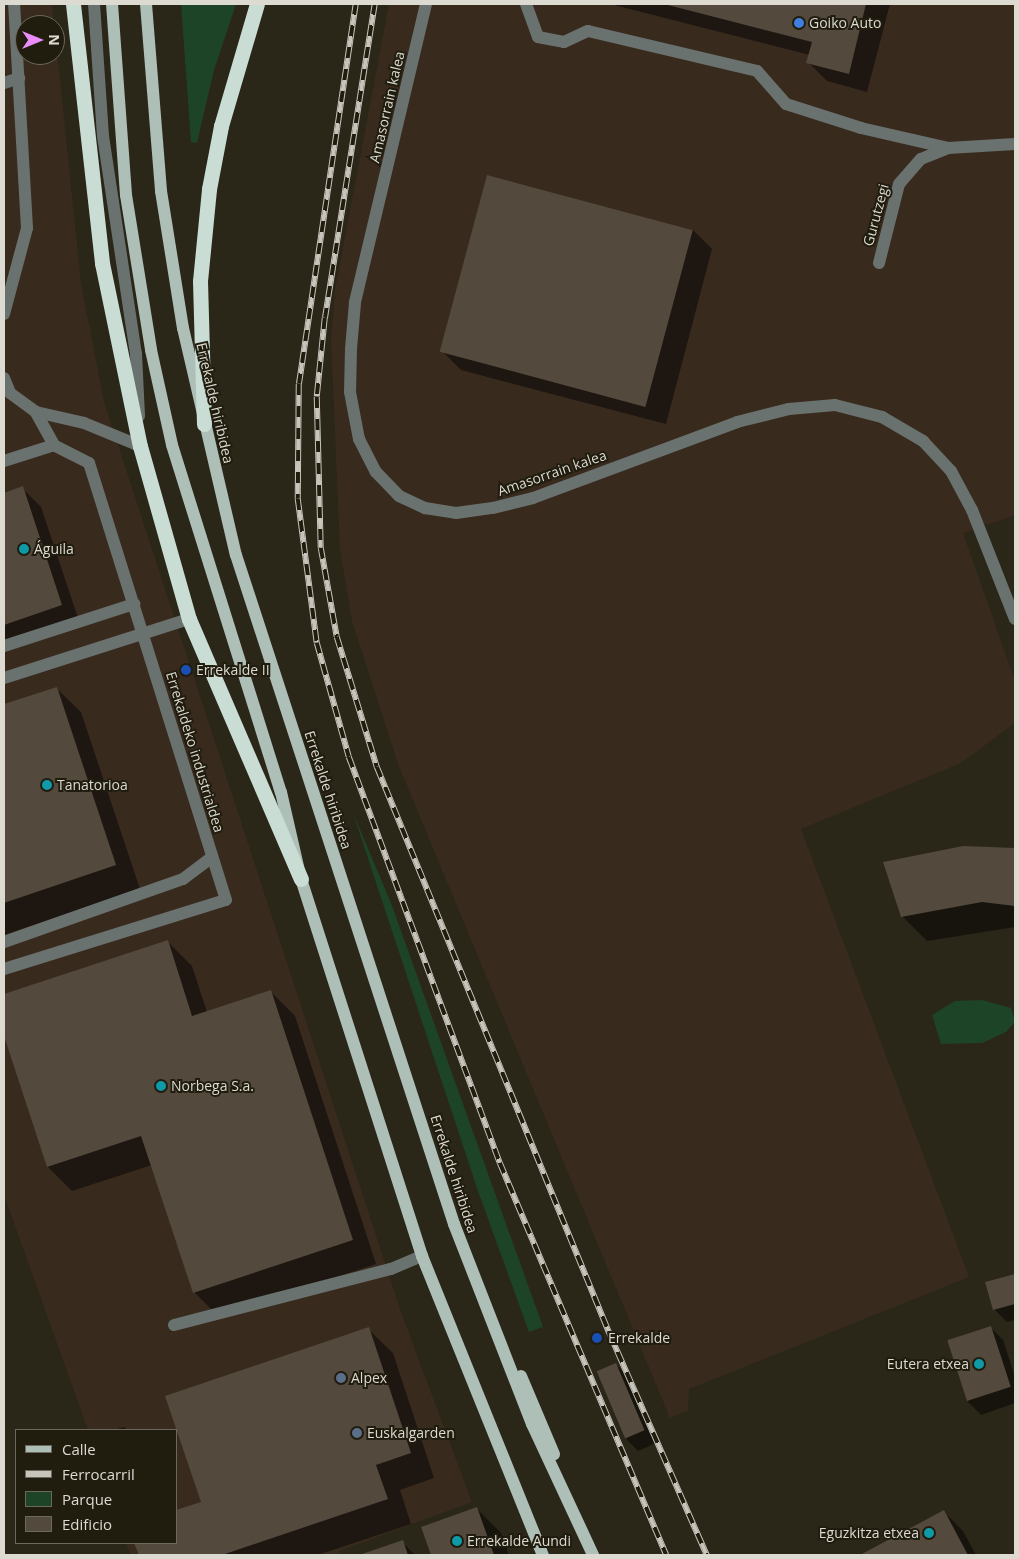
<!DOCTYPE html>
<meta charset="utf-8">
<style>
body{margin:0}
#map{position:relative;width:1019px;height:1559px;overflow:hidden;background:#2a2618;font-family:"Open Sans",sans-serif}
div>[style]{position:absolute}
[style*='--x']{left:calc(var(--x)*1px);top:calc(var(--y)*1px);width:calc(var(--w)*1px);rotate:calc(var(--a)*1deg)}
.industrial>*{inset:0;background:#392a1e}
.green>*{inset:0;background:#1e4428}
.shadow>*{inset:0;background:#0007}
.building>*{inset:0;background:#53493c;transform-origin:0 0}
.minor>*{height:12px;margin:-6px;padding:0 6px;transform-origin:6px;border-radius:6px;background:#6a726f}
.major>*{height:12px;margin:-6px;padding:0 6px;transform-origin:6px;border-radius:6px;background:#aebfb8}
.highway>*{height:15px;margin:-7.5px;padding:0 7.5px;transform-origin:7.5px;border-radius:7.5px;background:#c9ddd5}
.rail>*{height:5.5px;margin-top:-2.75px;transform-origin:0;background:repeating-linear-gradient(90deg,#201d0f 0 11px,#c7c4bb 0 22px);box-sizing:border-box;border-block:1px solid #c7c4bb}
.dots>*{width:14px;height:14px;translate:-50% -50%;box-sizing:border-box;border:2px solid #201d0f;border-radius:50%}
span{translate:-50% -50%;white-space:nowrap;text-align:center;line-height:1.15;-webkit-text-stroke:4px #201d0f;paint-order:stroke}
.poi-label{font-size:14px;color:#dcdad1}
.left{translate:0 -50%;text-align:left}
.right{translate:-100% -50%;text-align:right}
.street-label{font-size:14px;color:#dcdad1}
.frame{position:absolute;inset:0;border:5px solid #dcdad1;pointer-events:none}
.legend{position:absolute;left:15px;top:1429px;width:162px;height:115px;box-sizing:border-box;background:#201d0f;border:1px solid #6b695d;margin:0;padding:6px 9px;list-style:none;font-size:15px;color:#dcdad1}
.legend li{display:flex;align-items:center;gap:10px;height:25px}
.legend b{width:25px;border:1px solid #6b695d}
.north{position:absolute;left:15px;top:15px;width:50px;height:50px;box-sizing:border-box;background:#201d0f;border:1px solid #6b695d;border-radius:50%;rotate:90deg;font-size:14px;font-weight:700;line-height:20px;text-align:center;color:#dcdad1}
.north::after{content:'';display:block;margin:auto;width:18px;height:22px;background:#e98dfd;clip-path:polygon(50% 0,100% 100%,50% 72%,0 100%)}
</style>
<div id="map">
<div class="industrial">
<div style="clip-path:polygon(4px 4px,52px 4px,54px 25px,25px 25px,25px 55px,55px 55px,55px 31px,81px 283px,104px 402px,401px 1312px,472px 1502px,339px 1551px,340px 1555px,131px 1555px,126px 1543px,176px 1543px,176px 1430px,88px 1430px,4px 1195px)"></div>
<div style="clip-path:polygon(389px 4px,1015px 4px,1015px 515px,963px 533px,1015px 681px,1015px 723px,961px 763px,801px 829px,969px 1277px,689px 1389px,688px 1410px,670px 1418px,398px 764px,352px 621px,340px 550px,331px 339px,335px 290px)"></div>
</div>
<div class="green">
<div style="clip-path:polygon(181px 4px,236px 4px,214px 70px,197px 143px,191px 142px)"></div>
<div style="clip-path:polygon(353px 813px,391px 903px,543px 1327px,529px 1332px,478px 1191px)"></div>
<div style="clip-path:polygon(982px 1000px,1011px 1008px,1015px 1022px,1006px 1032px,982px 1043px,941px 1044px,932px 1015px,955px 1001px)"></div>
</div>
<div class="shadow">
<div style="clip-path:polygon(610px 4px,890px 4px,867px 92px,827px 81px,808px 62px,810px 55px)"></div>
<div style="clip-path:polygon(693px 230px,712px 249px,666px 424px,461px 370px,442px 351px)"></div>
<div style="clip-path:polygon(22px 488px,41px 507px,80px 624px,4px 650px,4px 494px)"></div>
<div style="clip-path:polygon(56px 688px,81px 712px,140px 889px,4px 935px,4px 706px)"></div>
<div style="clip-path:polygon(1015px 849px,1015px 927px,927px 941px,902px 916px)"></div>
<div style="clip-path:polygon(167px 941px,192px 966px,207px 1012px,270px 991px,295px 1016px,376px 1264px,218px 1316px,194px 1292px,152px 1165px,72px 1191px,48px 1167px,4px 1032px,4px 995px)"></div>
<div style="clip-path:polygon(1015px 1275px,1015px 1320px,1007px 1322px,994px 1309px,986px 1283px)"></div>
<div style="clip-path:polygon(990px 1327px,1003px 1340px,1015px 1377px,1015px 1403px,981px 1415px,968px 1402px)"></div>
<div style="clip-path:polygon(368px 1329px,393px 1353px,434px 1478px,400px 1490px,411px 1524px,318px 1555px,140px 1555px,136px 1543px,176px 1543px,202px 1503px)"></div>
<div style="clip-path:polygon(616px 1365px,629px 1377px,656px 1443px,638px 1451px,625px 1438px)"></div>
<div style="clip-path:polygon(124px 1427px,127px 1430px,114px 1430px)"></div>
<div style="clip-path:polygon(477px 1509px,501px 1533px,509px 1555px,432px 1555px,422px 1528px)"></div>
<div style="clip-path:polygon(944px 1512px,963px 1531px,976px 1555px,862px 1555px)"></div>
<div style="clip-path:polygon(402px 1542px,415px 1555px,362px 1555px)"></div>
</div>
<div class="building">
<div style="clip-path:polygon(664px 4px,866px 4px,849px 74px,806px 63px,812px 42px)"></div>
<div style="left:487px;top:175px;width:213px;height:183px;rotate:15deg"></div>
<div style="clip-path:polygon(23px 486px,62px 605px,4px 625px,4px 493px)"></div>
<div style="clip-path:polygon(57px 687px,116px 865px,4px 903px,4px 704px)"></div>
<div style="clip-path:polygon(963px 846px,1015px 848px,1015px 906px,982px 902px,901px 917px,883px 862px)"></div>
<div style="clip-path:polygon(168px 940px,192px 1016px,271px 990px,353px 1240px,193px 1293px,141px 1136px,47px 1167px,4px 1036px,4px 994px)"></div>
<div style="clip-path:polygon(1015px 1274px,1015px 1304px,993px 1310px,985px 1282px)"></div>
<div style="left:991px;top:1326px;width:64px;height:46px;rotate:72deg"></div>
<div style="clip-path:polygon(369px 1327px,411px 1453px,376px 1465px,388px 1499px,222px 1555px,139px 1555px,134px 1543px,176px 1543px,176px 1510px,201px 1502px,165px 1396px)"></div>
<div style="left:616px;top:1363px;width:73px;height:21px;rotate:67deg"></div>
<div style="clip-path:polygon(477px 1507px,494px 1555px,431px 1555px,421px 1527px)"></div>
<div style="clip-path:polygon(944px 1510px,968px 1555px,860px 1555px)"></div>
<div style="clip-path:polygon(403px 1540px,408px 1555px,359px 1555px)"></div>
</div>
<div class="minor">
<div style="--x:94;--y:4;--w:132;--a:86.1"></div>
<div style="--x:103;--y:136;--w:220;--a:81.4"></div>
<div style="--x:136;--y:354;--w:62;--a:87.2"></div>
<div style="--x:426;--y:4;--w:307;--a:103.4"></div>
<div style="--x:355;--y:303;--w:46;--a:95"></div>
<div style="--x:351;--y:349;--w:43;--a:91.3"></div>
<div style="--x:350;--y:392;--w:48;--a:79.2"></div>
<div style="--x:359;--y:439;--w:37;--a:63"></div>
<div style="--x:376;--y:472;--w:33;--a:46"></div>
<div style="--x:399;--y:496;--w:29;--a:25"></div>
<div style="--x:425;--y:508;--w:31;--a:9"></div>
<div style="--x:456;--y:513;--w:37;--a:-8"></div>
<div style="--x:493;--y:508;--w:41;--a:-14"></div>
<div style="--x:533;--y:498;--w:218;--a:-20.4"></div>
<div style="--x:737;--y:422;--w:54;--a:-14"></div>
<div style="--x:789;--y:409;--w:46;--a:-5"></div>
<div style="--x:835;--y:405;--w:49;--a:14.3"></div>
<div style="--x:882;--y:417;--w:48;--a:30.3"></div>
<div style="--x:923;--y:441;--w:41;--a:47"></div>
<div style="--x:951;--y:471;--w:44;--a:61.7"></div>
<div style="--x:972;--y:510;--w:117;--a:68.5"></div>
<div style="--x:526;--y:4;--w:35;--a:70"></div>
<div style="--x:538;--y:37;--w:26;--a:11"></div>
<div style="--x:564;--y:42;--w:26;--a:-25"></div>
<div style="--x:588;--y:31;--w:174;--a:13.3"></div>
<div style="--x:757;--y:71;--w:44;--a:48.7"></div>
<div style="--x:786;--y:104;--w:79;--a:17.7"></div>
<div style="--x:861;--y:128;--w:89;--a:12.9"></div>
<div style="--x:4;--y:83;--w:16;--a:-18"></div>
<div style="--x:879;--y:263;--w:81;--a:-75.8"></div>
<div style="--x:899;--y:184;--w:33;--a:-49"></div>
<div style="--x:921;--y:159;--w:29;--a:-22"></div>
<div style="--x:948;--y:148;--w:67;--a:-3.4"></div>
<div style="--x:4;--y:314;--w:89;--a:-75"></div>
<div style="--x:27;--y:228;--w:224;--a:-93.3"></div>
<div style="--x:4;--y:378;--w:16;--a:68"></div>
<div style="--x:10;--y:393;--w:32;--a:36"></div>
<div style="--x:36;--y:412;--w:49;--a:12.9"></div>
<div style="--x:84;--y:423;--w:61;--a:22.3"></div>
<div style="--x:140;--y:446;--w:7;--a:-90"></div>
<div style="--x:4;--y:461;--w:52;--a:-17.7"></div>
<div style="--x:4;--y:646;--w:137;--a:-17.9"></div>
<div style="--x:4;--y:678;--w:194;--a:-17.7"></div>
<div style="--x:4;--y:942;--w:190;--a:-19.4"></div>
<div style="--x:183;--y:879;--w:36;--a:-37"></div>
<div style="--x:4;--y:969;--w:232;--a:-17.3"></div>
<div style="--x:226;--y:900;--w:458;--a:-107.4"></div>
<div style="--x:89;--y:463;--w:39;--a:-153"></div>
<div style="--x:54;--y:445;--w:38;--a:-119"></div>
<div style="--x:174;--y:1325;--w:224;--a:-14.5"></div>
<div style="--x:391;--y:1269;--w:34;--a:-23"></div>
</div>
<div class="major">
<div style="--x:112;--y:4;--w:192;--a:85.8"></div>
<div style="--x:126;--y:195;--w:157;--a:80.8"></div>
<div style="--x:151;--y:350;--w:97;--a:77.5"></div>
<div style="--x:172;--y:445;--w:364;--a:72.6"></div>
<div style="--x:281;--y:792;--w:89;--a:77.1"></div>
<div style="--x:301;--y:879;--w:396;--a:72.2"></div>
<div style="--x:422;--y:1256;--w:323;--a:68"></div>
<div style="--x:146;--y:4;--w:188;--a:85.4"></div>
<div style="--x:161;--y:191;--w:139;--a:80.9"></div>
<div style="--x:183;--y:328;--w:233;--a:76.9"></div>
<div style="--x:236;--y:555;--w:704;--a:71.95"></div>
<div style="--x:454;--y:1224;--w:215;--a:68.7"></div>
<div style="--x:532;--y:1424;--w:145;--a:65"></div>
<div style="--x:521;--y:1376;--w:85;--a:67.1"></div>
</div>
<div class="highway">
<div style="--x:73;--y:4;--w:261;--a:83.6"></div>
<div style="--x:102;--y:263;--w:187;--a:78.3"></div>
<div style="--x:140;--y:446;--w:180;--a:74.2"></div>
<div style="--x:189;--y:619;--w:283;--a:66.7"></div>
<div style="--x:204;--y:424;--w:143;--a:-91.6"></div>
<div style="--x:200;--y:281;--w:92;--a:-84.4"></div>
<div style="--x:209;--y:189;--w:64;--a:-79.2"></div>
<div style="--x:221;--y:126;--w:127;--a:-73.6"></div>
</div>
<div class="rail">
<div style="--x:356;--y:4;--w:384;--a:98.5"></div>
<div style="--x:299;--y:384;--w:115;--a:90.5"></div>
<div style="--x:298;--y:499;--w:145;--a:82.5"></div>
<div style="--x:317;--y:643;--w:118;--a:74.3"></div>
<div style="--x:349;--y:757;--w:433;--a:69.6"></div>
<div style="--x:500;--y:1163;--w:426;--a:67"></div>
<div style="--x:375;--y:4;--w:318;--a:99"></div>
<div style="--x:325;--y:318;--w:79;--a:95.8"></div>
<div style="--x:317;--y:397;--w:151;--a:88.5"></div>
<div style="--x:321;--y:548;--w:90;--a:79.8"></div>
<div style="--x:337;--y:637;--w:136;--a:72.9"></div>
<div style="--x:377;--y:767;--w:611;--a:67.68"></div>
<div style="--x:609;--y:1332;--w:244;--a:66.3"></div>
</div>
<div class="dots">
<div style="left:799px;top:23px;background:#3f7fe0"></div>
<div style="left:24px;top:549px;background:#0f9aa8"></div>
<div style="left:186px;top:670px;background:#1a4fb4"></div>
<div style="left:47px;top:785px;background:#0f9aa8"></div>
<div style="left:161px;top:1086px;background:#0f9aa8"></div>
<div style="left:597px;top:1338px;background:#1a4fb4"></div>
<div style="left:979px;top:1364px;background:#0f9aa8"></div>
<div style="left:341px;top:1378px;background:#5c6f8a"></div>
<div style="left:357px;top:1433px;background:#5c6f8a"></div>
<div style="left:929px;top:1533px;background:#0f9aa8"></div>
<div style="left:457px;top:1541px;background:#0f9aa8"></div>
</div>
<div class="poi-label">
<span class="left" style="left:809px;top:23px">Goiko Auto</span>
<span class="left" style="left:34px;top:549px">Águila</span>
<span class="left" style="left:196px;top:670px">Errekalde II</span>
<span class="left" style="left:57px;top:785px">Tanatorioa</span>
<span class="left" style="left:171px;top:1086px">Norbega S.a.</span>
<span class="left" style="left:608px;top:1338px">Errekalde</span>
<span class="right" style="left:969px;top:1364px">Eutera etxea</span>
<span class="left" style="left:351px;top:1378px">Alpex</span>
<span class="left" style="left:367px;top:1433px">Euskalgarden</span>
<span class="right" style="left:919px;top:1533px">Eguzkitza etxea</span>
<span class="left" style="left:467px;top:1541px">Errekalde Aundi</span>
</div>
<div class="street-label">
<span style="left:387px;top:107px;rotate:-77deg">Amasorrain kalea</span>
<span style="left:876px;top:215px;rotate:-75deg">Gurutzegi</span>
<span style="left:215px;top:403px;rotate:77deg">Errekalde hiribidea</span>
<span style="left:552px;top:473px;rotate:-19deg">Amasorrain kalea</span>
<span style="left:195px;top:752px;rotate:73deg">Errekaldeko industrialdea</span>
<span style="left:328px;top:790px;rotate:72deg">Errekalde hiribidea</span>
<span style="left:454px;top:1174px;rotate:72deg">Errekalde hiribidea</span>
</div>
<div class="frame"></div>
<ul class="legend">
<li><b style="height:6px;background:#aebfb8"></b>Calle</li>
<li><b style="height:6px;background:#c7c4bb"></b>Ferrocarril</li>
<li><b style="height:14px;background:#1e4428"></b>Parque</li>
<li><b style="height:14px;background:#53493c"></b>Edificio</li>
</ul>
<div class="north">N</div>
</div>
